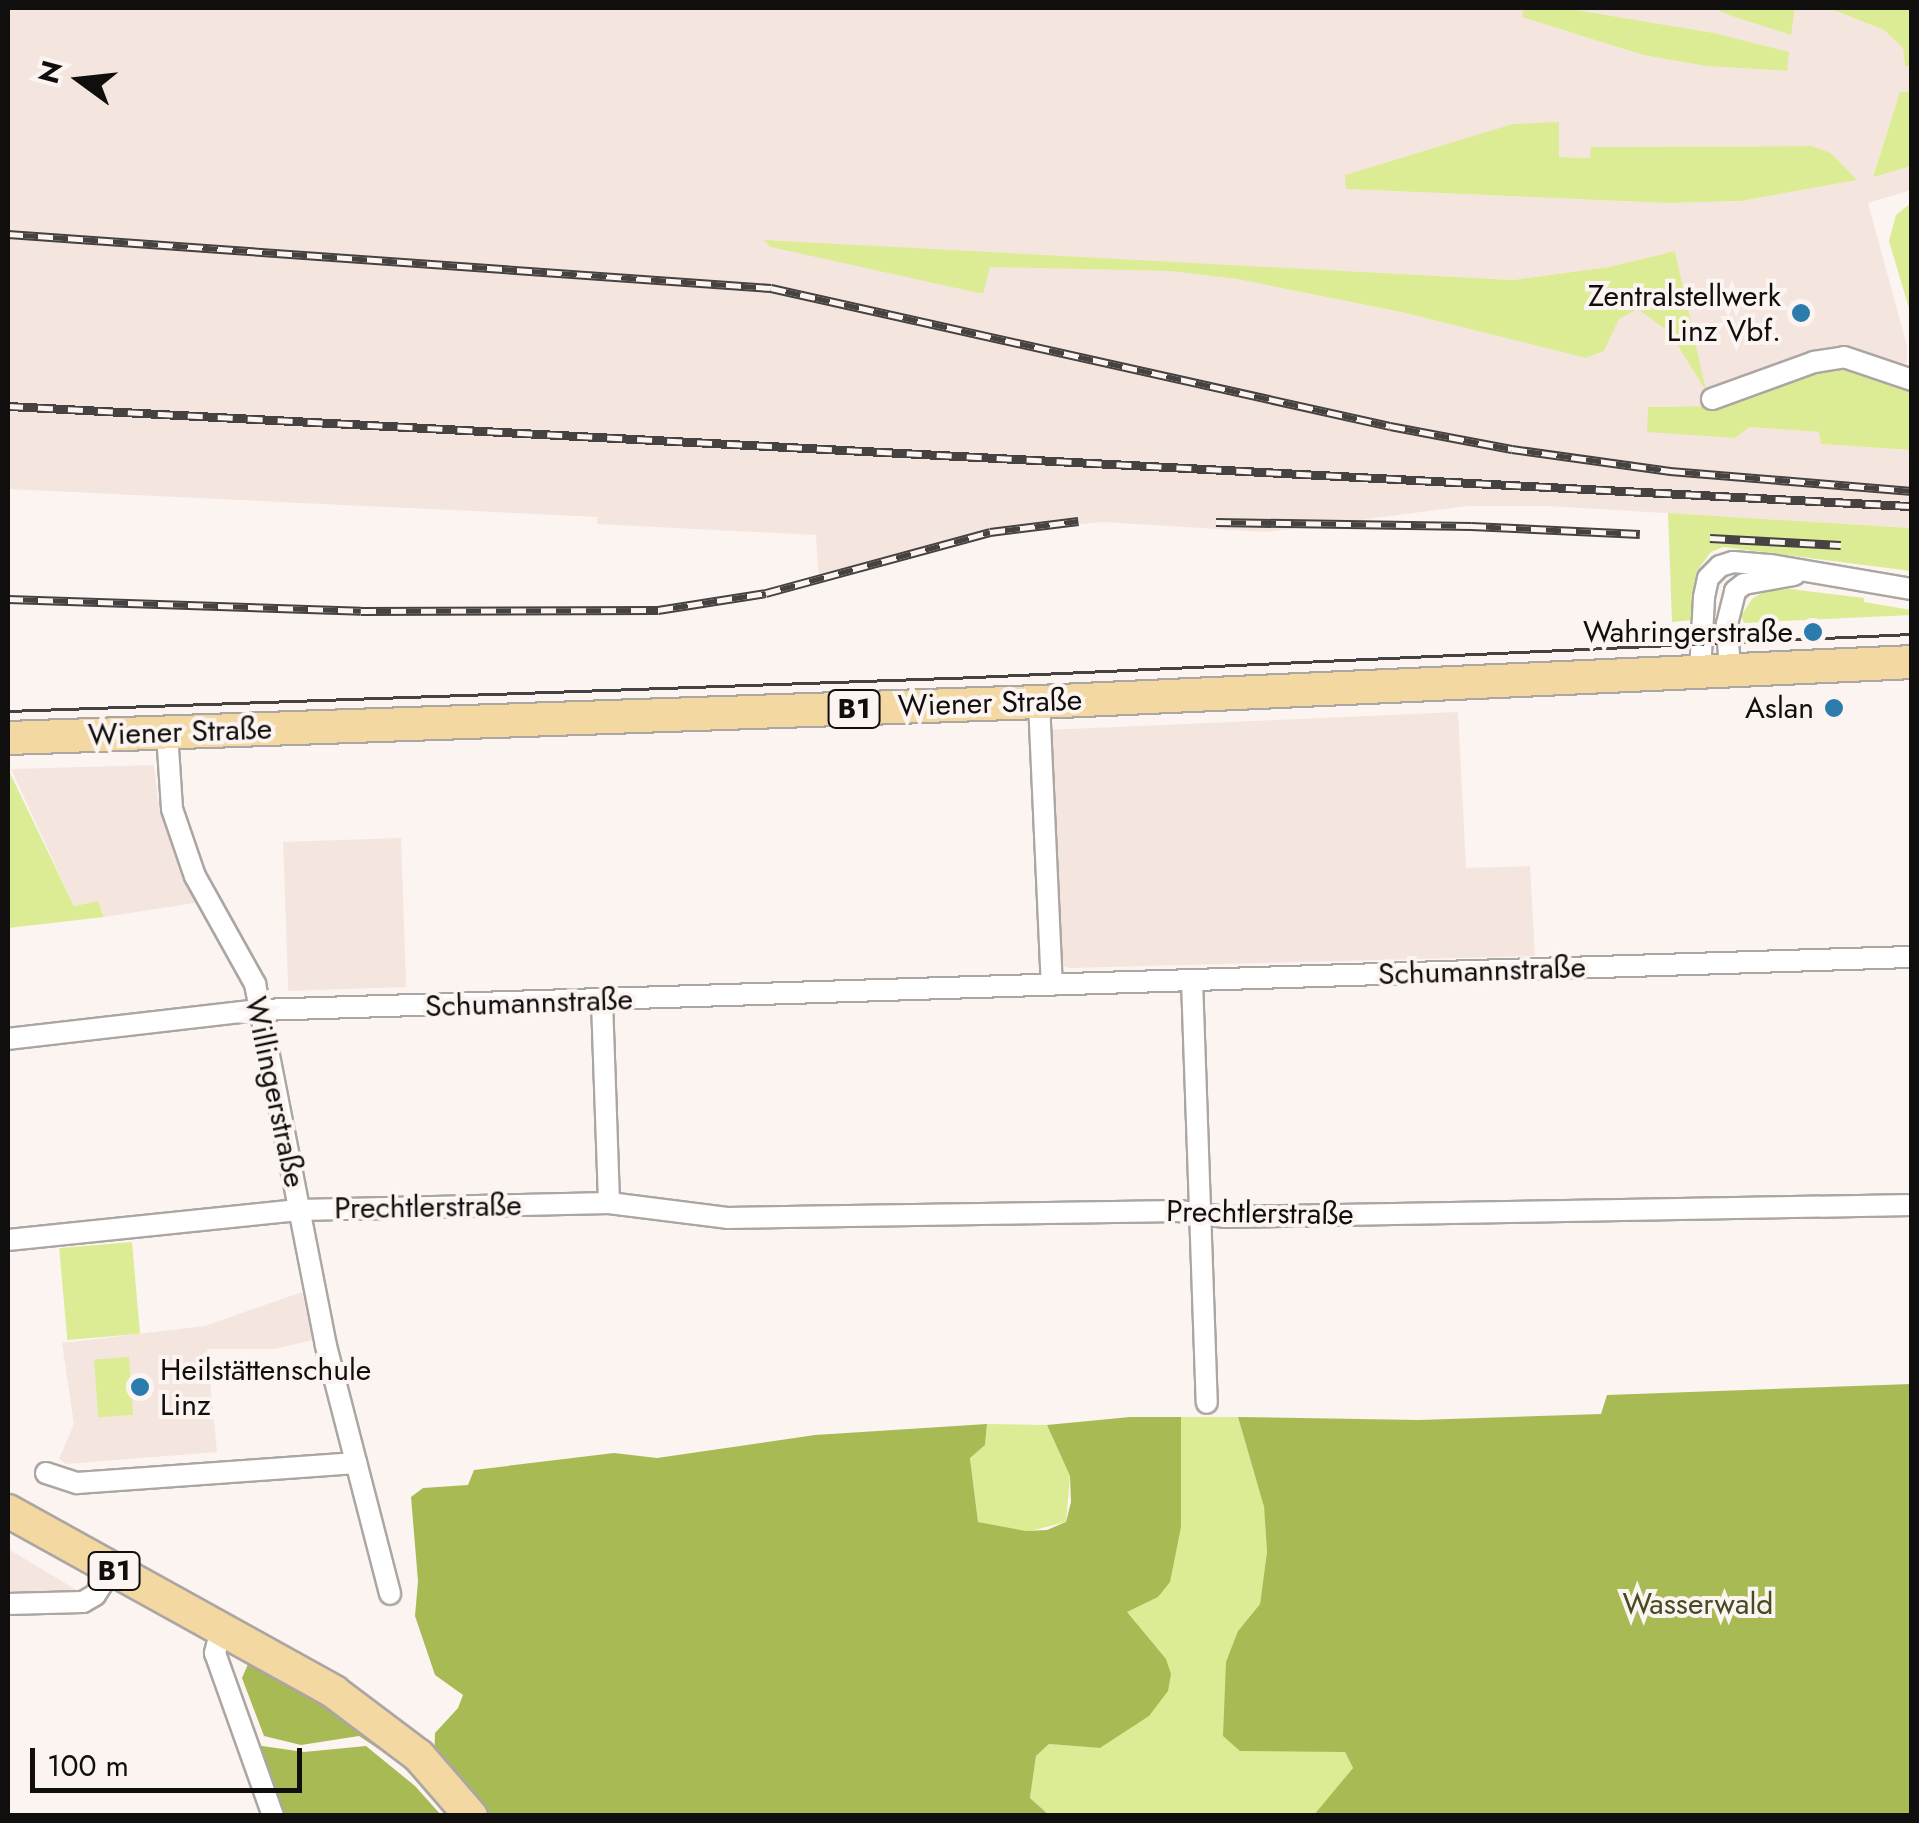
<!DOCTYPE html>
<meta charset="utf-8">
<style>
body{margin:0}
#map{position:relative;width:1919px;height:1823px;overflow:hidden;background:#fbf4f1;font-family:Jost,sans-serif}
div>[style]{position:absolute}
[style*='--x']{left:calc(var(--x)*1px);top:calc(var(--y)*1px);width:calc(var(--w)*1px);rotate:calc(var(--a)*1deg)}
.built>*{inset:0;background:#f4e6de;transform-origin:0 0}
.green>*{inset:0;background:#dbec94;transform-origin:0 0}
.forest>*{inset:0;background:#a8ba54}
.roads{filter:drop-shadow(2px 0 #aca6a3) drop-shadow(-2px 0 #aca6a3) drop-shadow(0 2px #aca6a3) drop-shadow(0 -2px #aca6a3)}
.street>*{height:20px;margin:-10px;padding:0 10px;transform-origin:10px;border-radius:10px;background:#fff}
.primary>*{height:32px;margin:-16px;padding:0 16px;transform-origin:16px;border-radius:16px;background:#f3d8a1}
.tram>*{height:2.5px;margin:-1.25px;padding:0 1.25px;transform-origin:1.25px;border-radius:1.25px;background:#454241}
.rail>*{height:9px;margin-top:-4.5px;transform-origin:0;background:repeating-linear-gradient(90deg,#fbf4f1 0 15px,#454241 0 30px);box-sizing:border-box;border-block:2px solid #454241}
.dots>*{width:28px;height:28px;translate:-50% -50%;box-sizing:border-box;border:5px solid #fbf4f1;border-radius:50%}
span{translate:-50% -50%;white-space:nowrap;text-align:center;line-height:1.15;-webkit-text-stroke:8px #fbf4f1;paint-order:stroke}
.shield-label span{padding:2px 8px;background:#fbf4f1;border:2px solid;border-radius:8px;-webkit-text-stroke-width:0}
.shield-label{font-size:28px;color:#110f0e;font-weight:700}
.poi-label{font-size:30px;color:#110f0e}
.right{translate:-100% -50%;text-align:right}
.left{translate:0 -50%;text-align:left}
.street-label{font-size:30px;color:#110f0e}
.park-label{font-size:30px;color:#444c22}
.frame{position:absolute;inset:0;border:10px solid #110f0e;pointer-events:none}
.north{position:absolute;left:30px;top:30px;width:100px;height:100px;-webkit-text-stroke:8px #fbf4f1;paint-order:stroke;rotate:285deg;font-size:28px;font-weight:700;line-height:40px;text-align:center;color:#110f0e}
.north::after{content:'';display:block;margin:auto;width:35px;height:45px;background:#110f0e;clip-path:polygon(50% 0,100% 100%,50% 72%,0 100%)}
.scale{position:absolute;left:30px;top:1748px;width:272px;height:45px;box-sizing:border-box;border:5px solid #110f0e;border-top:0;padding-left:12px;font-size:30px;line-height:35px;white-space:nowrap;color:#110f0e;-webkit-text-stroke:8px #fbf4f1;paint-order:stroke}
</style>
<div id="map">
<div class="built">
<div style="clip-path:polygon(evenodd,8px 8px,1524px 8px,1522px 17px,1643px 55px,1706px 66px,1786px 71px,1788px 52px,1714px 33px,1564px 8px,1713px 8px,1790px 35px,1795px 8px,1828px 8px,1884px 30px,1903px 48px,1905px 65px,1911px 66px,1911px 92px,1900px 93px,1873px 176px,1911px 166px,1911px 190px,1868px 203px,1907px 346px,1907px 363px,1706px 391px,1710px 406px,1649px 407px,1647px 431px,1735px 438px,1750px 427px,1819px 432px,1822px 444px,1911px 450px,1911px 528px,1549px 506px,1468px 506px,1266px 532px,1103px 522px,998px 532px,819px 583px,816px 535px,597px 524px,597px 517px,8px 489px,8px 8px,1559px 123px,1559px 157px,1590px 158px,1592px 147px,1812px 146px,1831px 153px,1856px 180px,1741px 201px,1668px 203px,1346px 189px,1346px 175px,1559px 123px,8px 8px,765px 241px,1513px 280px,1609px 267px,1675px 251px,1704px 387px,1671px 333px,1638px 309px,1619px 319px,1604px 351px,1586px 358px,1401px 312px,1237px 279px,1169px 271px,990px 266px,982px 294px,765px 241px)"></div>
<div style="clip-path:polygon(1458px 712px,1466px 868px,1530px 866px,1535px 956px,1069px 968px,1060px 965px,1047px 730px)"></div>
<div style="clip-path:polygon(154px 765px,158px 800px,201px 902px,104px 917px,98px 901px,74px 906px,11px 769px)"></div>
<div style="left:401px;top:838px;width:149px;height:118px;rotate:88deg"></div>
<div style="clip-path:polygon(302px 1292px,313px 1340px,274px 1349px,207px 1349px,217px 1452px,66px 1464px,59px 1459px,74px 1424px,62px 1343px,205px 1326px)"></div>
<div style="clip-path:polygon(8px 1549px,75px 1589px,73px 1595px,8px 1596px)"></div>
</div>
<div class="green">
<div style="clip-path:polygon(1524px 8px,1564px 8px,1714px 33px,1789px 52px,1787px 71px,1706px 66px,1643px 55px,1522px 17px)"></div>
<div style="clip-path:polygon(1713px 8px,1795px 8px,1791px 35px,1732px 16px)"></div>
<div style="clip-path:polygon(1828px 8px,1911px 8px,1911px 66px,1905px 66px,1903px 48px,1884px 30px)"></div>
<div style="clip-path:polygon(1900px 92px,1911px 92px,1911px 166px,1873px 177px)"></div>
<div style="clip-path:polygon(1559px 122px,1559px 157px,1590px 158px,1591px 147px,1812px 146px,1831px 153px,1857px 180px,1741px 201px,1668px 203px,1346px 189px,1345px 175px,1513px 124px)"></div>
<div style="clip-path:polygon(1911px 203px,1911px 315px,1889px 241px,1896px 215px)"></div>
<div style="clip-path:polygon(763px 240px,1513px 280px,1609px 267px,1675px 251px,1706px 391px,1670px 333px,1638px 309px,1619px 319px,1604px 351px,1586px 358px,1401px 312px,1237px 279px,1169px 271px,990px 267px,983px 294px,771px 247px)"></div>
<div style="clip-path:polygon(1837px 364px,1911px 390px,1911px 450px,1821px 444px,1819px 432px,1750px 427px,1735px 438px,1647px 432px,1648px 407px,1710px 406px)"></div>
<div style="clip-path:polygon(1668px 513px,1911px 528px,1911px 571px,1723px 547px,1711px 552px,1696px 572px,1693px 620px,1672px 622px)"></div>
<div style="clip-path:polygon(1790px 589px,1864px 598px,1864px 602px,1911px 610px,1911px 615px,1744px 623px,1741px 616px,1752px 599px,1765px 591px)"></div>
<div style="clip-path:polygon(8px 769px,74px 906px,98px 901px,104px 917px,8px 928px)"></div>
<div style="left:132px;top:1242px;width:92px;height:73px;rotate:85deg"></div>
<div style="left:129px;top:1357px;width:58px;height:35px;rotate:86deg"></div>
<div style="clip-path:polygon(1181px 1417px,1238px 1417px,1264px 1507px,1267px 1552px,1260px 1604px,1238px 1631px,1312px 1750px,1345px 1752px,1353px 1768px,1314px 1816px,1049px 1815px,1030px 1798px,1036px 1756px,1049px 1744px,1100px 1748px,1148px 1716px,1136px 1623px,1126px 1612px,1158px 1597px,1181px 1527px)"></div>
<div style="clip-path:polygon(987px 1424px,1047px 1425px,1070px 1476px,1066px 1522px,1026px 1532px,978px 1522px,970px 1457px,985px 1445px)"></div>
</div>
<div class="forest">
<div style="clip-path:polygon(1911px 1384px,1911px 1815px,1314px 1815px,1353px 1768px,1345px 1752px,1240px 1751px,1223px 1736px,1226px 1662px,1238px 1631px,1260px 1604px,1267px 1552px,1264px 1507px,1238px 1417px,1419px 1420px,1601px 1414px,1607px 1395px)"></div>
<div style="clip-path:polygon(1130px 1417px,1181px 1417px,1181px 1527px,1170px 1582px,1158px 1597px,1127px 1612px,1166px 1659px,1171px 1674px,1168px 1691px,1149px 1716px,1100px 1748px,1049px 1744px,1036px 1756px,1030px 1798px,1049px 1815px,481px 1815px,434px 1762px,435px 1733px,458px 1708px,463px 1695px,435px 1675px,415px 1616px,418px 1581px,411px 1497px,423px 1488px,468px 1485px,474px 1470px,614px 1453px,657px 1458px,815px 1435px,987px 1424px,985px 1445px,970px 1458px,978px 1522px,1026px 1531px,1047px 1530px,1066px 1522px,1071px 1502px,1070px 1476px,1047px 1425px)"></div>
<div style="clip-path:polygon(257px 1663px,371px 1731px,459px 1815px,448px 1815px,401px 1764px,359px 1736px,301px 1745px,264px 1736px,242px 1678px,248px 1664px)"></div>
<div style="clip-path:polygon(255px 1745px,304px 1752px,366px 1746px,415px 1786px,441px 1815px,281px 1815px)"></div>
</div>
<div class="roads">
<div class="street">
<div style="--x:1712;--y:399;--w:109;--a:-19.9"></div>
<div style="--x:1814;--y:362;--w:30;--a:-9"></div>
<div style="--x:1844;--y:357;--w:72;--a:18.7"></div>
<div style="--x:1730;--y:671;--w:47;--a:-93.7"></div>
<div style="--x:1727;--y:624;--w:34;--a:-76"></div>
<div style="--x:1735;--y:591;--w:11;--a:-38"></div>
<div style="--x:1744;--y:584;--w:51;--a:-10.2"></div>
<div style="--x:1700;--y:672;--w:75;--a:-86.9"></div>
<div style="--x:1704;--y:597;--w:19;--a:-78"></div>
<div style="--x:1708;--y:578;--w:17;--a:-45"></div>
<div style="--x:1720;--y:566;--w:14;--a:-17"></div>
<div style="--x:1733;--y:562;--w:38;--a:5"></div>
<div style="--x:1771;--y:565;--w:143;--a:9.7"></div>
<div style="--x:1039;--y:702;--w:283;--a:87.4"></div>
<div style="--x:167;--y:733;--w:76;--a:86.2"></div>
<div style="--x:172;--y:809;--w:71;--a:71.1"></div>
<div style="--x:195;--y:876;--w:124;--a:60.9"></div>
<div style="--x:255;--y:984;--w:369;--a:78.9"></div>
<div style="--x:326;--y:1346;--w:256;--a:75.5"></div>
<div style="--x:1192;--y:980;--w:423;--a:88"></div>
<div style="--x:602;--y:1001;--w:202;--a:88"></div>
<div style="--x:8;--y:1039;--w:254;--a:-6.6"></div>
<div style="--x:260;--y:1010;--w:1653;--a:-1.84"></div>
<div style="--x:8;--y:1240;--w:294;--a:-5.9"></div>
<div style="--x:300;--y:1210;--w:309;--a:-1.3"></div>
<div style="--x:609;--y:1203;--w:119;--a:7.2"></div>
<div style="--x:727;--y:1218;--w:452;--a:-0.9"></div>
<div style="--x:1179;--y:1211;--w:47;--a:7.3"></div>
<div style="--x:1226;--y:1217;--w:686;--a:-1"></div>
<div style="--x:46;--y:1473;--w:33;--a:18"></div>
<div style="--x:77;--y:1483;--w:280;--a:-4.1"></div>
<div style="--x:8;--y:1604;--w:75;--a:-1.5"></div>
<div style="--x:83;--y:1602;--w:14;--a:-30"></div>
<div style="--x:95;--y:1595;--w:30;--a:-57"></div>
<div style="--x:221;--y:1629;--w:25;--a:104"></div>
<div style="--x:215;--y:1653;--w:173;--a:70.4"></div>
</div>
<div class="primary">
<div style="--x:8;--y:738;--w:1032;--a:-2"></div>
<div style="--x:1039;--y:702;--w:874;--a:-2.62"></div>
<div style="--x:8;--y:1511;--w:373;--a:29"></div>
<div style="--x:334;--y:1692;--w:106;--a:37"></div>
<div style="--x:419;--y:1756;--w:79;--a:49.1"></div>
</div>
</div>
<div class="tram">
<div style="--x:8;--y:711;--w:968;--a:-2.01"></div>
<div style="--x:975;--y:677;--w:938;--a:-2.63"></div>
</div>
<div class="rail">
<div style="--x:8;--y:234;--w:765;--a:4.05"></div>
<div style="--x:771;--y:288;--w:634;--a:12.57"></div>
<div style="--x:1390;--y:426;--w:124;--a:10.7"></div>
<div style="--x:1512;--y:449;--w:160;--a:7.9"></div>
<div style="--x:1670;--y:471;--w:243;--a:4.7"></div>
<div style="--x:8;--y:406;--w:1907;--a:3.01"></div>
<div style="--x:1216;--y:522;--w:255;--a:0.9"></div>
<div style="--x:1471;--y:526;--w:169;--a:2.7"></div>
<div style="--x:1710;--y:538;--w:131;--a:3.1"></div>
<div style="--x:8;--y:599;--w:353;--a:1.9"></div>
<div style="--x:361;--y:611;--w:297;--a:-0.2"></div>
<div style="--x:658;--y:610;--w:109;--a:-8.9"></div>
<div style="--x:766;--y:593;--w:232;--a:-15.2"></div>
<div style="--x:990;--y:532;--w:89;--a:-7.1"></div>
</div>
<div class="dots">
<div style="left:1801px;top:313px;background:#2b7bad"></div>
<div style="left:1813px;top:632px;background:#2b7bad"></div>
<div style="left:1834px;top:708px;background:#2b7bad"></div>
<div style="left:140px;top:1387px;background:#2b7bad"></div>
</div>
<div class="shield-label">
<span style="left:854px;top:709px">B1</span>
<span style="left:114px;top:1571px">B1</span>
</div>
<div class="poi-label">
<span class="right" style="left:1781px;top:313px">Zentralstellwerk<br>Linz Vbf.</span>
<span class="right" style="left:1793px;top:632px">Wahringerstraße</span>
<span class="right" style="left:1814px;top:708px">Aslan</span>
<span class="left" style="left:160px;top:1387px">Heilstättenschule<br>Linz</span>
</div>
<div class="street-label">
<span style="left:990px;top:703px;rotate:-2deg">Wiener Straße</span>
<span style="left:180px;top:732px;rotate:-2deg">Wiener Straße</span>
<span style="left:1482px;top:971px;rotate:-2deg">Schumannstraße</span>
<span style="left:529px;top:1003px;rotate:-2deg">Schumannstraße</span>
<span style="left:275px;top:1092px;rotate:78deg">Willingerstraße</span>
<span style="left:428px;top:1207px;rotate:-1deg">Prechtlerstraße</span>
<span style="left:1260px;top:1213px;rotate:1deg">Prechtlerstraße</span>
</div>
<div class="park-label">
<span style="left:1698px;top:1604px">Wasserwald</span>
</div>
<div class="frame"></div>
<div class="north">N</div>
<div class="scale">100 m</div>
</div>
